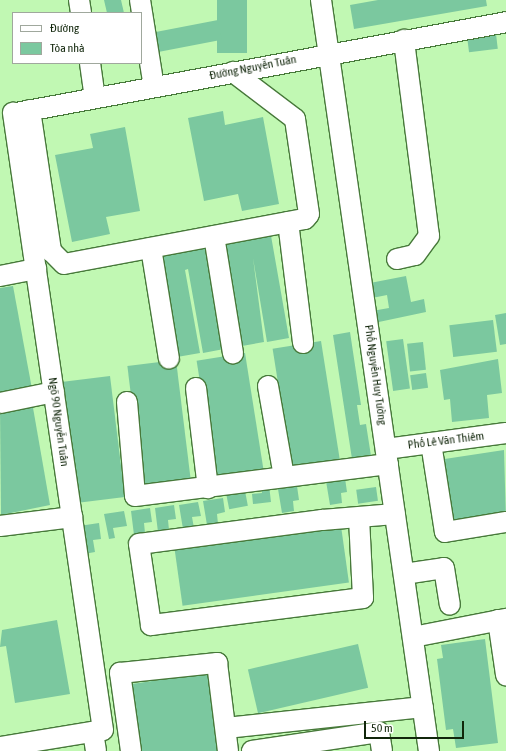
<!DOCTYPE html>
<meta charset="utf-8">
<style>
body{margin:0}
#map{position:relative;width:506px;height:751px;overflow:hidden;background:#c1f8b3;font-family:"Asap Condensed",sans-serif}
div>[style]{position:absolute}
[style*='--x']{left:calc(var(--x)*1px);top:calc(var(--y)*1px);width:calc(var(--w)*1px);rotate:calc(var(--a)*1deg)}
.building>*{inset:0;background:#7bc89f;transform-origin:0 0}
.roads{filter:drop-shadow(1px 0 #47793a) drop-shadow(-1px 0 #47793a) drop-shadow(0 1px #47793a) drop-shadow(0 -1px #47793a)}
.minor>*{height:20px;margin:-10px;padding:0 10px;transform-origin:10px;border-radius:10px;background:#fff}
span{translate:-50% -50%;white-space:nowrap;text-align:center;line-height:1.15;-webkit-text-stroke:3px #fff;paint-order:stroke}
.street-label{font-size:12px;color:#11260b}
.legend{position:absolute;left:12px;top:12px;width:130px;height:52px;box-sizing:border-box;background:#fff;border:1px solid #a0a89d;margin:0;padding:5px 7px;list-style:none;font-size:12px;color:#11260b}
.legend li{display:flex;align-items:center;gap:8px;height:20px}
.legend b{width:20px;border:1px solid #a0a89d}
.scale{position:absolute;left:364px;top:721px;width:100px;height:18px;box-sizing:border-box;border:2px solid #11260b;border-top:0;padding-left:5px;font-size:12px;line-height:14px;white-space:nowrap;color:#11260b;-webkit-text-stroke:3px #fff;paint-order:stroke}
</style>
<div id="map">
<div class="building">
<div style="clip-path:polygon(104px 0,121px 0,124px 13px,107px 13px)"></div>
<div style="left:217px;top:0;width:30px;height:53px"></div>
<div style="clip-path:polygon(378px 0,486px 0,487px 6px,354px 29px,350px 5px)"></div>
<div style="left:218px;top:20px;width:20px;height:70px;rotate:79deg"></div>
<div style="left:495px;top:26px;width:23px;height:29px;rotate:83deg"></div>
<div style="clip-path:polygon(223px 111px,225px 125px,263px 117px,279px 204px,242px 211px,238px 194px,204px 201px,188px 118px)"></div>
<div style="clip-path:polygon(125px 127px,140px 211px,106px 217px,110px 234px,72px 242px,55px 155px,93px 148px,90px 134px)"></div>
<div style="clip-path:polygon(270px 230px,289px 338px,267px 342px,253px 258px,264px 342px,242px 346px,223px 239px)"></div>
<div style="clip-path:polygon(206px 242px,224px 349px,203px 353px,188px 269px,185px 270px,200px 353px,177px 357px,159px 250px)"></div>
<div style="clip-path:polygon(406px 276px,411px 302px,424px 299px,426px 312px,374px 323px,372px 311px,389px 308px,387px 295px,372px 298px,370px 283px)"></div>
<div style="clip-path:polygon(13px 286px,32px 389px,0 395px,0 288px)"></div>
<div style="clip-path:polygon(506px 313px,506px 344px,500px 345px,495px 315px)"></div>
<div style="left:493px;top:320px;width:32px;height:44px;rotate:83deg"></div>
<div style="clip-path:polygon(350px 332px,361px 405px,357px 405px,360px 425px,366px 424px,371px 456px,352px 459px,333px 335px)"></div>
<div style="left:403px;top:339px;width:50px;height:17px;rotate:82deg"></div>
<div style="left:321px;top:341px;width:124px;height:49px;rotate:81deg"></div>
<div style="left:423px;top:342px;width:28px;height:16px;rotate:84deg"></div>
<div style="left:245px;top:353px;width:120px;height:49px;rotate:81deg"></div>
<div style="clip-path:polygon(498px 359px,502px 393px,487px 395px,489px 418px,452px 422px,450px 399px,444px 400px,440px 370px)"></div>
<div style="left:176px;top:360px;width:123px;height:49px;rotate:83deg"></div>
<div style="left:426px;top:373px;width:15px;height:16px;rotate:82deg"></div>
<div style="left:110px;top:376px;width:122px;height:49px;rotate:83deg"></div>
<div style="clip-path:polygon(32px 402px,50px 505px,1px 515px,0 408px)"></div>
<div style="clip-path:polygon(504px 450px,506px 521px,449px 530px,438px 460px)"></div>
<div style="clip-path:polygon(345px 478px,347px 492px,341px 493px,342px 503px,330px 505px,326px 481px)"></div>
<div style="clip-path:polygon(269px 485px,271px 502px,253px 504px,252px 494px,262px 493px,261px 486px)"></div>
<div style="clip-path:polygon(297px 486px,299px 500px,293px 501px,294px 511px,282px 513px,278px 489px)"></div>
<div style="left:376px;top:487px;width:14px;height:20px;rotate:82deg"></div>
<div style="left:245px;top:491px;width:15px;height:19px;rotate:79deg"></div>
<div style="clip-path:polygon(223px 498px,225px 512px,217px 514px,218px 524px,207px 525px,203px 501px)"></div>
<div style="clip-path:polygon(198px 502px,201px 516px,192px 517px,194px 528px,183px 529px,179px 505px)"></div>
<div style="clip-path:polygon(174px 505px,176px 519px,168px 520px,169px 530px,158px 532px,155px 508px)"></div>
<div style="clip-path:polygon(150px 508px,152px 522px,144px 523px,145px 533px,134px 535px,131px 511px)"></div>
<div style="clip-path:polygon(124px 511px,127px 526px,113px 528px,115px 538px,109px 539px,104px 514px)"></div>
<div style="clip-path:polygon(99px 523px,101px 539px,93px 540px,95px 552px,84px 554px,79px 526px)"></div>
<div style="left:341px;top:526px;width:57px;height:168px;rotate:82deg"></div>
<div style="clip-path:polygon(57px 620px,70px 694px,15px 703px,6px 646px,0 647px,2px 630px)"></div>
<div style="clip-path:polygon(485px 639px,498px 743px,456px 748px,453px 729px,446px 730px,437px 659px,443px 658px,441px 645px)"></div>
<div style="left:358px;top:644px;width:45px;height:113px;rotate:77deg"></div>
<div style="clip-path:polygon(212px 672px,223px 751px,136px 751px,132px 684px)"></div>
</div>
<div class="roads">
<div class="minor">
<div style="--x:79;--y:0;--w:13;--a:81"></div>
<div style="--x:140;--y:0;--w:88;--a:80.9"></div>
<div style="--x:321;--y:0;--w:759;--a:81.82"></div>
<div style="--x:90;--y:63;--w:35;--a:82"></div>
<div style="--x:30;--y:110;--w:143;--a:81.5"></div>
<div style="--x:51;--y:251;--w:18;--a:45"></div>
<div style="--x:64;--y:264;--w:245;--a:-10.6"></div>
<div style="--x:305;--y:219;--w:6;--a:-51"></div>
<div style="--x:309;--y:214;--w:96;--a:-98.4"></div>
<div style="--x:295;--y:119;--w:78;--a:-142.8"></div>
<div style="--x:16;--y:113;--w:498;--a:-10.5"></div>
<div style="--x:288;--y:222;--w:122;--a:82.9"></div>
<div style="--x:214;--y:236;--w:119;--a:80.8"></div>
<div style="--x:151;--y:248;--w:112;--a:80.8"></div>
<div style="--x:397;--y:259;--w:18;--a:-13"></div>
<div style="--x:415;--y:255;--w:24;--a:-54"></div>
<div style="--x:429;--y:236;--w:198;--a:-97.3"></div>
<div style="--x:0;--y:276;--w:37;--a:-11"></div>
<div style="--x:268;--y:386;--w:92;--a:80"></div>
<div style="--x:196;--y:388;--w:101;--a:83.2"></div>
<div style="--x:127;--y:402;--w:94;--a:85.1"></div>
<div style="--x:135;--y:496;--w:255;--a:-7.2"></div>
<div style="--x:0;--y:403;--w:55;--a:-11.5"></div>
<div style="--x:431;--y:443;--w:90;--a:81.1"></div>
<div style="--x:445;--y:532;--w:62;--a:-9.3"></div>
<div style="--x:386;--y:449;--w:121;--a:-7.6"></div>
<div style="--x:359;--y:518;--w:80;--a:87.1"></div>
<div style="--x:363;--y:598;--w:214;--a:172.7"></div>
<div style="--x:151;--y:625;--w:82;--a:-98.4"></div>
<div style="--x:139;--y:544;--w:185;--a:-7.5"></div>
<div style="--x:322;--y:520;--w:73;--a:-4.7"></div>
<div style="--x:0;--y:526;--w:73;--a:-7.1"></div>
<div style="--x:404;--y:574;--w:40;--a:-8.5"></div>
<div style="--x:444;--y:568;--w:37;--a:81"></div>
<div style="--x:498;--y:620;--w:56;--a:81.7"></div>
<div style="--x:413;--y:637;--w:95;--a:-11"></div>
<div style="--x:226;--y:728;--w:198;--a:-6.1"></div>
<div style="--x:93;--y:732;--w:19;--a:81"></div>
<div style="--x:0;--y:747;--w:104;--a:-9.4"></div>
<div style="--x:103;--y:730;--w:624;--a:-98.3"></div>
<div style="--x:131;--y:751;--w:79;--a:-98"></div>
<div style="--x:120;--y:673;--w:98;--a:-5.9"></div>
<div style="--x:217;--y:663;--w:89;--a:82.9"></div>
<div style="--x:252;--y:751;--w:128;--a:-8.5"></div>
<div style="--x:379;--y:732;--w:19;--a:81"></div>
</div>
</div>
<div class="street-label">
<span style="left:253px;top:68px;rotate:-11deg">Đường Nguyễn Tuân</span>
<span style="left:375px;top:375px;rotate:82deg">Phố Nguyễn Huy Tưởng</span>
<span style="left:58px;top:422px;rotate:82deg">Ngõ 90 Nguyễn Tuân</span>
<span style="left:446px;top:441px;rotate:-7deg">Phố Lê Văn Thiêm</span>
</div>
<ul class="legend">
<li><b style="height:5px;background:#fff"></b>Đường</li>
<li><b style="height:11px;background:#7bc89f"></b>Tòa nhà</li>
</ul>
<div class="scale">50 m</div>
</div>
